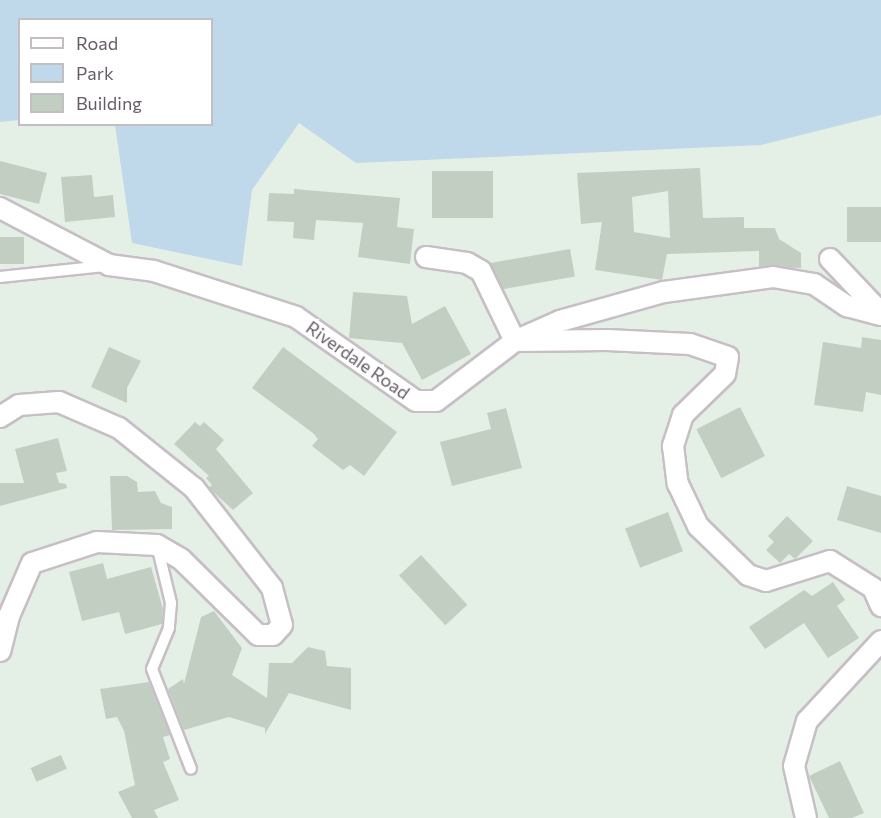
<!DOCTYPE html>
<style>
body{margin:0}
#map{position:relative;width:881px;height:818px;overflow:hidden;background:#e4f0e6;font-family:Commissioner,sans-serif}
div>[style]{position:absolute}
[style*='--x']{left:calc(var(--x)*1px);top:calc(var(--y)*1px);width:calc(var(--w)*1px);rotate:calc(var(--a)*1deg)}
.green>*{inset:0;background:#bfd9ea}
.building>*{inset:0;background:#c3cec3;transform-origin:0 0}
.roads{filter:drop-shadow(2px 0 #c7bec6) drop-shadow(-2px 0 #c7bec6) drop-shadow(0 2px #c7bec6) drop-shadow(0 -2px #c7bec6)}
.lane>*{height:10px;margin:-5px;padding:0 5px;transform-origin:5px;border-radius:5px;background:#fff}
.street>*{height:20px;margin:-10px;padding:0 10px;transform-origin:10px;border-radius:10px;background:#fff}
span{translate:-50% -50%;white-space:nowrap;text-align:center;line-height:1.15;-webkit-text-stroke:5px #fff;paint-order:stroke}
.street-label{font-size:18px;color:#665c66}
.legend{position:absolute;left:18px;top:18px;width:195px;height:108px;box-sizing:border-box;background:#fff;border:2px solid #c2bec2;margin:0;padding:8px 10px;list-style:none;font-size:18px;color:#665c66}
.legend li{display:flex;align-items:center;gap:12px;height:30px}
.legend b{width:30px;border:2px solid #c2bec2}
</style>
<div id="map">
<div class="green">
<div style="clip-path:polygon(0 0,881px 0,881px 115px,761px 145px,356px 163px,299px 123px,252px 190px,242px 266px,132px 243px,115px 125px,212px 124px,212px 20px,20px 20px,19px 120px,0 122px)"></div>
</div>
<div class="building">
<div style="clip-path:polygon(0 161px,47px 173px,39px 204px,0 194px)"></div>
<div style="clip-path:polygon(evenodd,700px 168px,703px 218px,744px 217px,744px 228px,775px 228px,779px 239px,801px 253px,801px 268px,759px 267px,759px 251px,667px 254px,662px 280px,595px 270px,602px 222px,581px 224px,577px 173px,700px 168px,668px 191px,670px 238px,634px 232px,632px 197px,668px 191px)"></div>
<div style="left:432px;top:171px;width:61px;height:47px"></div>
<div style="clip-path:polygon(92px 175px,94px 197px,113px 195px,115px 217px,65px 222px,61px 177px)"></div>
<div style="clip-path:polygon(294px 189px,400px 198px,397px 227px,414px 229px,410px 264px,358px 257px,363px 223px,316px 220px,314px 240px,293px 238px,294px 222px,267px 221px,269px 193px,294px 194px)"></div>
<div style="left:847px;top:207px;width:34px;height:35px"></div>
<div style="left:0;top:237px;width:24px;height:27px"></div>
<div style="left:570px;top:249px;width:28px;height:81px;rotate:80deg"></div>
<div style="clip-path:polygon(353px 292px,407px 296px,412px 324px,445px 306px,471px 354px,422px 380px,402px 343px,349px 338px)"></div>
<div style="clip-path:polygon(862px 337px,881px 340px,881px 395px,866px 392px,863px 412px,814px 405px,823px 342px,861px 348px)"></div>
<div style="clip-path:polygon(109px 347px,141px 361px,127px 388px,127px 403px,91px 387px)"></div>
<div style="clip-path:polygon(283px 347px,397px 432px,364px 476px,350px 465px,343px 470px,312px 446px,318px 439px,313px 433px,252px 388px)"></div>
<div style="left:740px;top:407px;width:55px;height:49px;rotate:63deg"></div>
<div style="clip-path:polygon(506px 408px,522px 468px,452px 486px,440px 442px,491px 429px,487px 413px)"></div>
<div style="clip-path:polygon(195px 422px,200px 426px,204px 422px,224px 440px,216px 449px,253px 493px,233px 510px,209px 488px,212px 485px,206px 478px,209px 476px,174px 444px)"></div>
<div style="clip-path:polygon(58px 438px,67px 471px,56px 473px,59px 483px,66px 484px,67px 488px,0 506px,0 483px,24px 483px,15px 449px)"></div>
<div style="clip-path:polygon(110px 476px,127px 476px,137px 482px,138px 492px,155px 491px,161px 503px,172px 507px,172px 529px,112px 530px)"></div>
<div style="clip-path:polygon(847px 486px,881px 496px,881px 533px,837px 520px)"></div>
<div style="left:668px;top:512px;width:42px;height:46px;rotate:69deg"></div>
<div style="clip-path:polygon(787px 516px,813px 541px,795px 559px,789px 554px,780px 563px,766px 550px,774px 542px,768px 536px)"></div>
<div style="left:421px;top:555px;width:68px;height:30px;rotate:47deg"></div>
<div style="clip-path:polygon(103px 563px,107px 579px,151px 567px,163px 609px,162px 624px,125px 634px,119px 612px,82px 621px,69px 572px)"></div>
<div style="clip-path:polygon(833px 582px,845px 600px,837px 606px,859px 638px,828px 658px,804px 623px,765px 649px,749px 627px,804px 590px,812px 596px)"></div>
<div style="clip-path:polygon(214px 611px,242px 648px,232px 675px,267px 698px,269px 663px,292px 663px,308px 647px,325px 651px,327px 666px,351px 668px,351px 710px,289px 693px,265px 734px,265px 728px,229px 717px,184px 730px,168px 689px,183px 679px,184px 684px,201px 617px)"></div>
<div style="clip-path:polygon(149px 682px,170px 735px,163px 737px,170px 759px,163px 762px,179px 800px,154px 810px,158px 818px,132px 818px,118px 792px,135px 785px,124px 731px,117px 717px,106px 719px,100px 689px)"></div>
<div style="left:61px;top:755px;width:15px;height:33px;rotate:67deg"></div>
<div style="clip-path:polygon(840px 761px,864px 813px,852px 818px,829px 818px,809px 776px)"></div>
</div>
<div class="roads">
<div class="lane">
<div style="--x:0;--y:277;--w:105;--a:-6"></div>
<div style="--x:157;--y:545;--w:60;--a:76.4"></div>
<div style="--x:171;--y:603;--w:25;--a:95"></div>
<div style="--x:169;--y:628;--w:44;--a:112.5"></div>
<div style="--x:152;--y:669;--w:107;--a:68.7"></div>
</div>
<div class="street">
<div style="--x:0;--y:208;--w:123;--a:27.6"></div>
<div style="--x:109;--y:265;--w:45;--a:7.6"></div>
<div style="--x:154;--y:271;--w:149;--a:17.9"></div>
<div style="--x:296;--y:317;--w:146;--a:35"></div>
<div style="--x:416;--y:401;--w:20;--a:0"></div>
<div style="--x:436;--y:401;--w:99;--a:-37.2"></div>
<div style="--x:515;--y:341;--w:49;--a:-24"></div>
<div style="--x:560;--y:321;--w:108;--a:-15.6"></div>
<div style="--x:664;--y:292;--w:110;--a:-7.8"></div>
<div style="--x:773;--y:277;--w:42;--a:9.7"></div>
<div style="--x:814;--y:284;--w:40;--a:34"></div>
<div style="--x:847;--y:306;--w:35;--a:15"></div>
<div style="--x:426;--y:257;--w:41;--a:8.3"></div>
<div style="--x:467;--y:263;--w:16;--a:30"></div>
<div style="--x:481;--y:271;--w:78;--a:64.1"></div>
<div style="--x:515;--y:341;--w:92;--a:-0.6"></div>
<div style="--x:607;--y:340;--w:83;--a:2.8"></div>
<div style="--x:690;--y:344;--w:40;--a:18.9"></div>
<div style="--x:728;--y:357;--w:17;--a:100"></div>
<div style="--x:725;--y:374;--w:59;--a:135.7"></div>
<div style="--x:683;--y:415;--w:33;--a:108"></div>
<div style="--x:673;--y:446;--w:38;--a:83"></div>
<div style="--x:678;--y:484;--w:47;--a:64.5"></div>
<div style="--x:698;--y:526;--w:70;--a:44.4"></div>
<div style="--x:748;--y:575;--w:19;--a:18"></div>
<div style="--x:766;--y:581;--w:67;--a:-17.4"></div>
<div style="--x:830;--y:561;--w:51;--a:32.1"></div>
<div style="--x:873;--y:588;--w:20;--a:66"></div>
<div style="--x:830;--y:259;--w:74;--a:46.6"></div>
<div style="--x:0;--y:417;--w:22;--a:-32"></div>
<div style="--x:19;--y:405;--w:40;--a:-4.3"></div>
<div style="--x:59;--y:402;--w:65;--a:23.4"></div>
<div style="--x:119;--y:428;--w:96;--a:38.7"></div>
<div style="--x:194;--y:488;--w:127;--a:52"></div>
<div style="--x:272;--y:588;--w:38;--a:75"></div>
<div style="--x:282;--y:625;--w:13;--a:132"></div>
<div style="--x:273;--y:635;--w:15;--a:180"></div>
<div style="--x:258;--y:635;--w:108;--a:-135.4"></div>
<div style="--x:181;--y:559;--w:28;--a:-150"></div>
<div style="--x:157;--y:545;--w:60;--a:-177.1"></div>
<div style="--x:97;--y:542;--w:68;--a:162.1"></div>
<div style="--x:32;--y:563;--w:58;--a:113.5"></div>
<div style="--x:9;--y:616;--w:36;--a:104"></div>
<div style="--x:806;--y:818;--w:53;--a:-103"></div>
<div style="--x:794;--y:766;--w:47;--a:-73.9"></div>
<div style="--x:807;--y:721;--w:109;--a:-47.2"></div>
</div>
</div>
<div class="street-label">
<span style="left:358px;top:360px;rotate:35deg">Riverdale Road</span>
</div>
<ul class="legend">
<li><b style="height:8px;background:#fff"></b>Road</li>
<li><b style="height:16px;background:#bfd9ea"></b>Park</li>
<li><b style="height:16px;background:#c3cec3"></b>Building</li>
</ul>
</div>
